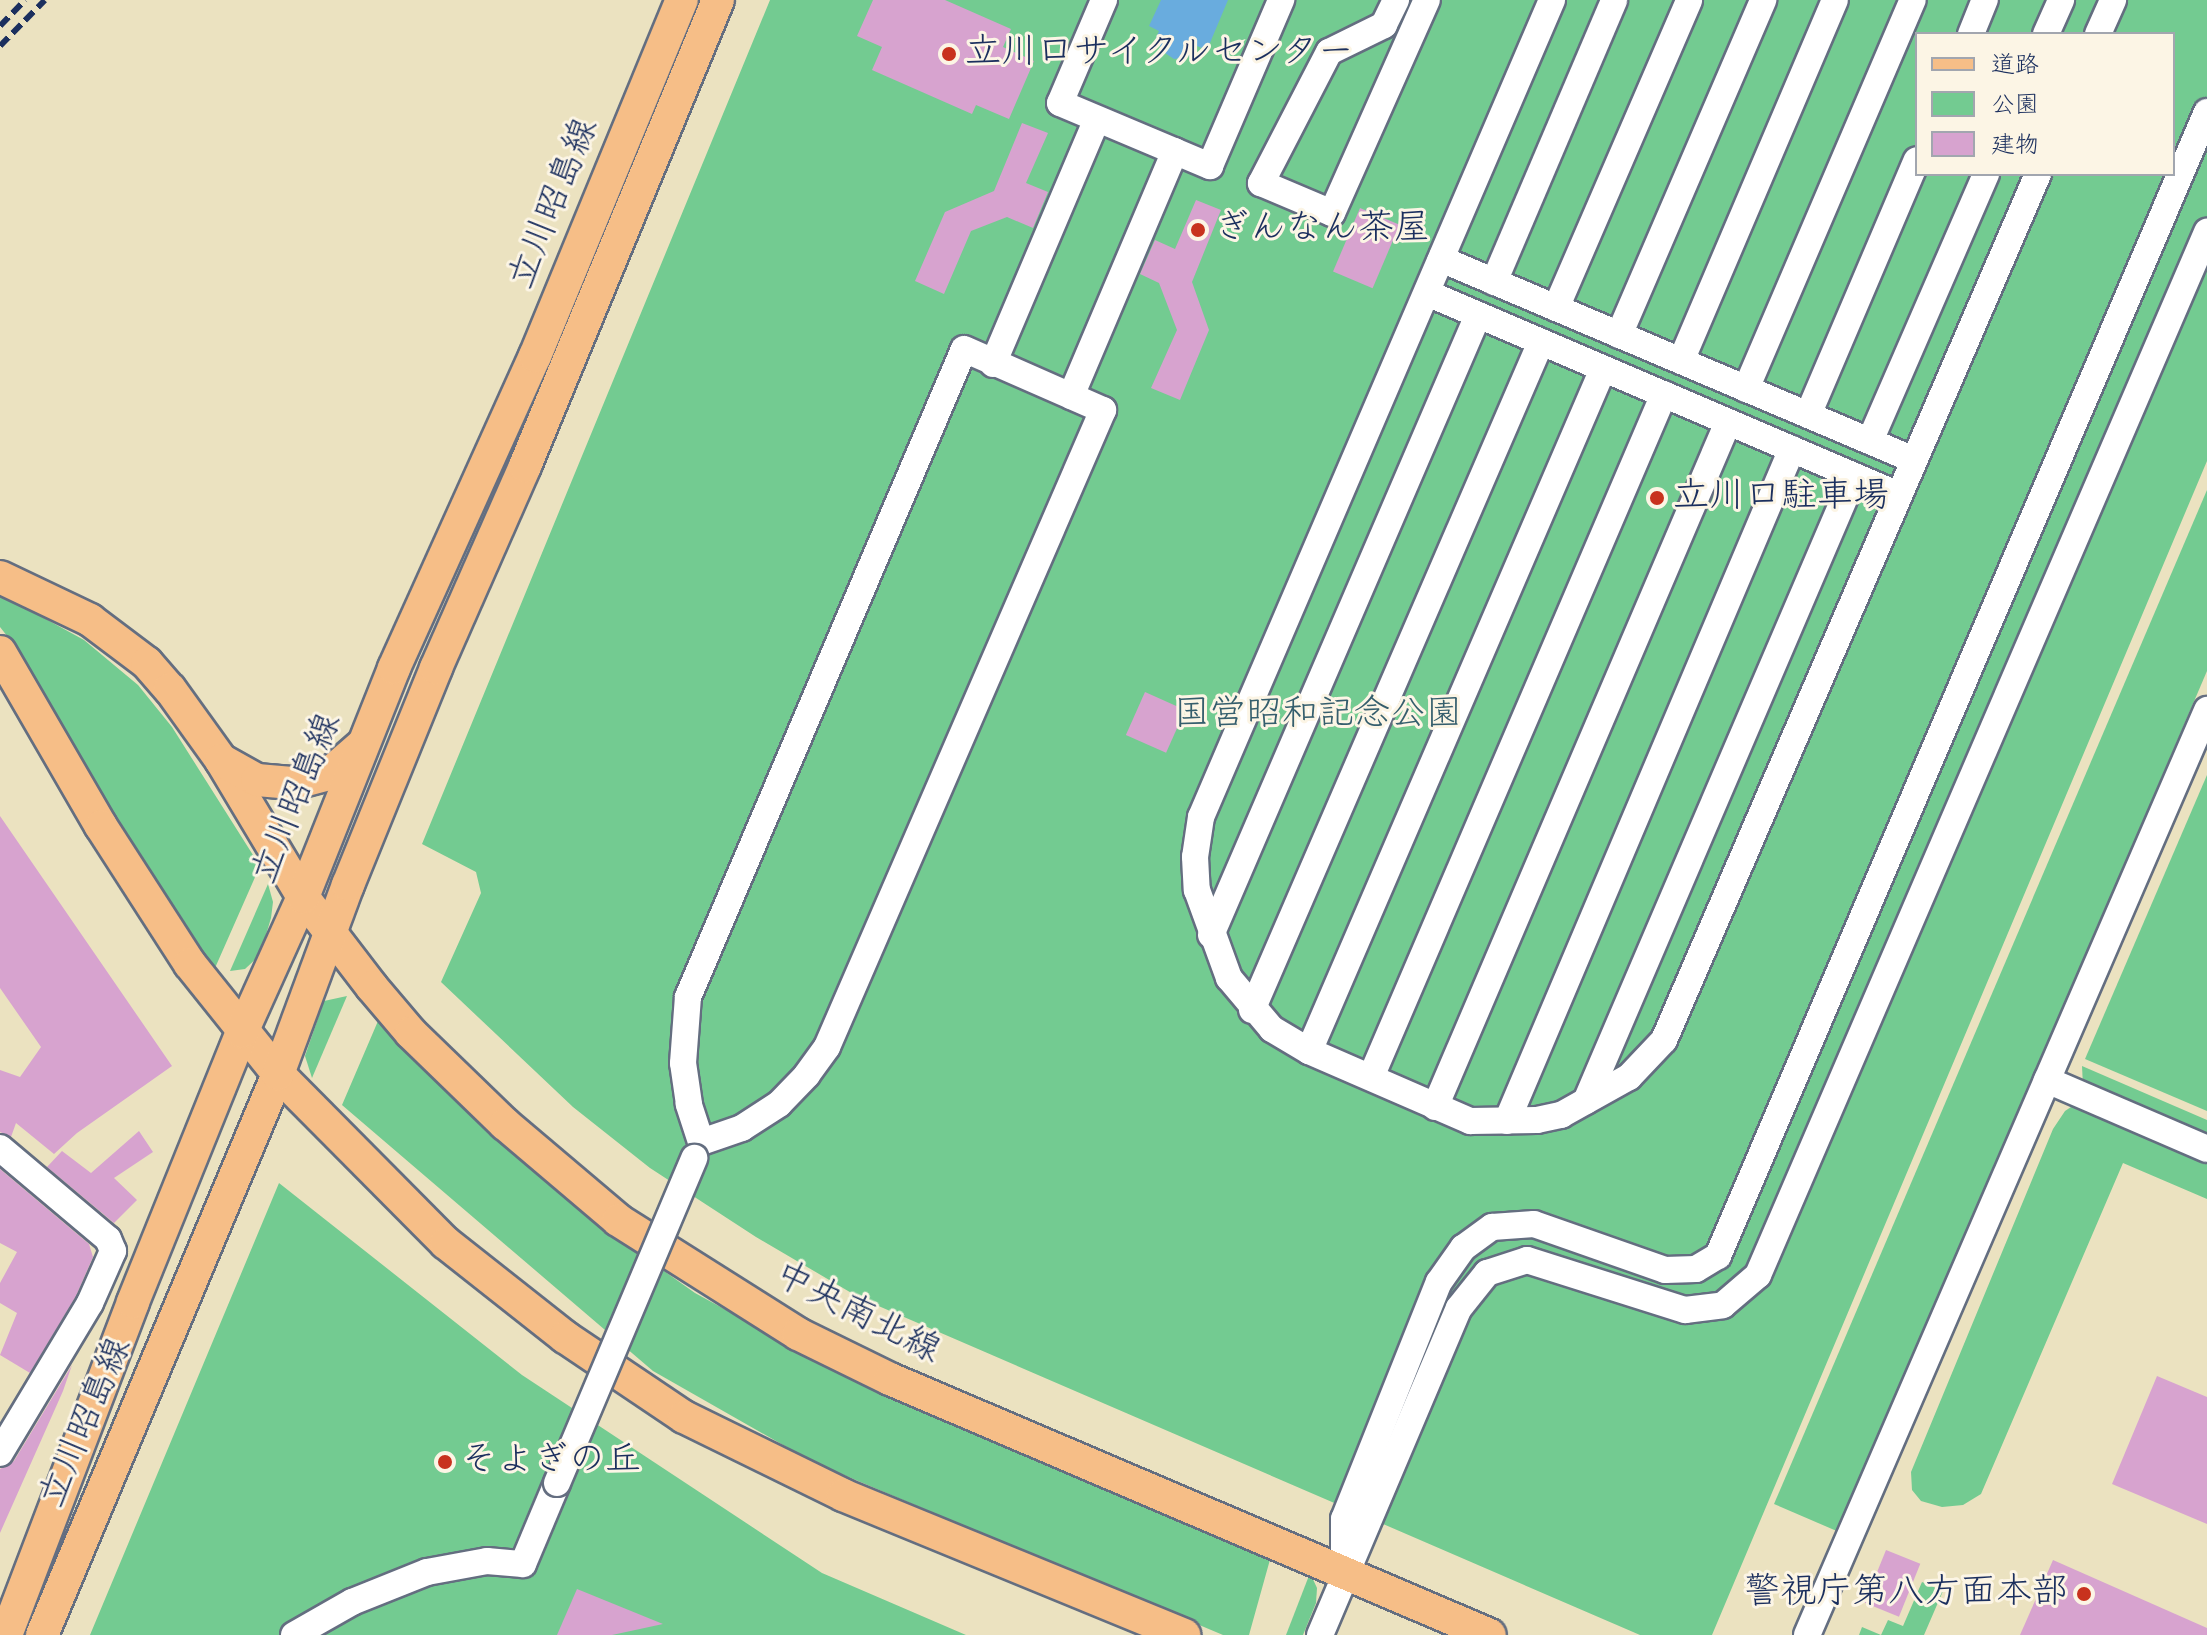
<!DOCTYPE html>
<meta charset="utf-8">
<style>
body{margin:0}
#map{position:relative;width:2207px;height:1635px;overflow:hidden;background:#ebe2c0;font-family:"Indie Flower","Klee One",sans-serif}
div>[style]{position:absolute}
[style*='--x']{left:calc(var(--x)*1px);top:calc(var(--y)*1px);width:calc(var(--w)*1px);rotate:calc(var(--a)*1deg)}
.green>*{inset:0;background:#73cb91}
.water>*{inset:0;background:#69acde}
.building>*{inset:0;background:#d7a3cf;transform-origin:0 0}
.roads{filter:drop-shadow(2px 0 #646e80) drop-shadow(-2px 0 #646e80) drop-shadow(0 2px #646e80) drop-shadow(0 -2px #646e80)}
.minor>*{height:26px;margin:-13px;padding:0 13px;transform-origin:13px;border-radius:13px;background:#fff}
.major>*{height:32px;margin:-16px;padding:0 16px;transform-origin:16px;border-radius:16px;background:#f6be87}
.rail>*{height:6px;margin-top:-3px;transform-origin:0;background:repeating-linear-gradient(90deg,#1b2f5e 0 12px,transparent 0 18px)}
.bridges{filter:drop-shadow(2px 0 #646e80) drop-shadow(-2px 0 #646e80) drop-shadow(0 2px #646e80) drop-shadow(0 -2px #646e80)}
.minor-bridge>*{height:26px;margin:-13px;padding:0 13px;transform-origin:13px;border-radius:13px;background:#fff}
.dots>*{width:22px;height:22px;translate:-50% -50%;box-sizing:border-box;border:4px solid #fcf5e5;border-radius:50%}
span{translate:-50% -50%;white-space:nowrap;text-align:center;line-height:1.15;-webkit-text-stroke:6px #fcf5e5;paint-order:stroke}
.poi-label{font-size:36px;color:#1b2f5e}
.left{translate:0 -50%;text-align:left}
.right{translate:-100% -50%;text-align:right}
.street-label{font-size:36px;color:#1b2f5e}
.park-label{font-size:36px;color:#355e6d}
.legend{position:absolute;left:1915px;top:32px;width:260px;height:144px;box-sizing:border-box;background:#fcf5e5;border:2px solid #a2a6af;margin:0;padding:10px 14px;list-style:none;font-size:24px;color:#1b2f5e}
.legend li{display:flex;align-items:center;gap:16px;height:40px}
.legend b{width:40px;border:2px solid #a2a6af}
</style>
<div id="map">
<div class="green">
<div style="clip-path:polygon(evenodd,770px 0,2207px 0,2207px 461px,1712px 1635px,1640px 1635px,860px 1298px,756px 1237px,650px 1168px,573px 1107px,441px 982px,481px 893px,476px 872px,422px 844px,770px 0,1917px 34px,2173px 34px,2173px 174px,1917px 174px,1917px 34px)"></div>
<div style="clip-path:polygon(2207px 490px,2207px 671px,1839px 1532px,1774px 1504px)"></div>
<div style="clip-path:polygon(0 594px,84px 640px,138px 685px,172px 727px,260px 866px,215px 968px,127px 841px,19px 651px,0 627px)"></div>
<div style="clip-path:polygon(2207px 775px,2207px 1111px,2085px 1059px)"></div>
<div style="clip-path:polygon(268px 884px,273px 902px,271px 918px,260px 955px,245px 969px,230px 971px)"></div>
<div style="clip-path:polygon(347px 996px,312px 1078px,305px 1056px,324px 1001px)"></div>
<div style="clip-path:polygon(378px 1021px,592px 1220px,695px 1293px,852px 1379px,1271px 1556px,1249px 1635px,1223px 1635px,813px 1462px,653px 1371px,342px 1105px)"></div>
<div style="clip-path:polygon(2082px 1066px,2207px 1120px,2207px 1144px,2083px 1086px)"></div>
<div style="clip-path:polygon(2077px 1103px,2207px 1155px,2207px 1199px,2123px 1163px,1981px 1494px,1963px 1505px,1942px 1507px,1921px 1501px,1912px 1490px,1911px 1472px,2053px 1129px,2065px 1111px)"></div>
<div style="clip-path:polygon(279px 1183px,522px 1375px,822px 1573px,966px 1635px,90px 1635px)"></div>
<div style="clip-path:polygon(1310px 1573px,1317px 1588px,1316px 1603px,1303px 1635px,1286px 1635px)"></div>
<div style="clip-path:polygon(1922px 1582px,1943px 1591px,1924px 1635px,1859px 1635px,1862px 1627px,1881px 1635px,1888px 1620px,1903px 1626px)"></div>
</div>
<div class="water">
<div style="clip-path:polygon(1161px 0,1228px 0,1207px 50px,1197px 46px,1188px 57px,1174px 59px,1162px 51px,1156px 38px,1159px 31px,1149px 26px)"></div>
</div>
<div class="building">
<div style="clip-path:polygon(873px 0,945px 0,1011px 29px,1003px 47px,1034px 61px,1009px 119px,976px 105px,972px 114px,872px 70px,882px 47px,857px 36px)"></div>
<div style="clip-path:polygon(1022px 123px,1048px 133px,1026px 183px,1048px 192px,1033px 228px,1007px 217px,971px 231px,944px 294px,915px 281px,945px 212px,994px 191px)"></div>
<div style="clip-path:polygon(1196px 200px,1221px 210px,1192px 282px,1209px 330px,1180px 400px,1151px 388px,1177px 330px,1159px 283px,1140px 274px,1155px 240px,1175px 249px)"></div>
<div style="left:1360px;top:208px;width:43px;height:69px;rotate:23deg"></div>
<div style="left:1145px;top:692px;width:44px;height:47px;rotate:24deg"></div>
<div style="clip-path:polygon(0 816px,172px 1066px,77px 1133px,54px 1154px,16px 1123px,11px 1137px,0 1132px,0 1070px,20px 1077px,41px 1047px,0 988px)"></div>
<div style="clip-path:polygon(139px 1131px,153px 1152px,114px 1178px,137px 1200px,114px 1223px,47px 1167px,62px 1151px,91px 1173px)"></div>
<div style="clip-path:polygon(0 1169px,89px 1244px,93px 1257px,76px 1296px,30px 1373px,0 1355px,17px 1313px,0 1303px,0 1283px,17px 1252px,0 1243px)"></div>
<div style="clip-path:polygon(72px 1365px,63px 1391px,0 1533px,0 1469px,14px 1461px)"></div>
<div style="clip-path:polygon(2157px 1376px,2207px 1397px,2207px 1524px,2112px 1484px)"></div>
<div style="left:1886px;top:1550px;width:37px;height:57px;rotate:22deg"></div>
<div style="clip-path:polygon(2053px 1560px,2207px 1628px,2207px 1635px,2020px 1635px)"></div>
<div style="clip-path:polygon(577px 1589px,663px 1624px,612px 1635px,557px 1635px)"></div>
</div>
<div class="roads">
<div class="minor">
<div style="--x:1104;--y:0;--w:112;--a:113.1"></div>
<div style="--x:1060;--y:103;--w:163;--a:22.8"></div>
<div style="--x:1210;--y:166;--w:181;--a:-66.8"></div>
<div style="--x:1396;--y:0;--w:28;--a:116"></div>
<div style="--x:1384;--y:25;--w:61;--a:153.9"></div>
<div style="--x:1329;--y:52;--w:148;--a:117.4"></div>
<div style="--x:1261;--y:183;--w:77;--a:22.9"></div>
<div style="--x:1332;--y:213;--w:233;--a:-66"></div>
<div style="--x:1552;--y:0;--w:889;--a:113.25"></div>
<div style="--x:1201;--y:817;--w:40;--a:98.5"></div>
<div style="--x:1195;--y:857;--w:33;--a:87"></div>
<div style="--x:1197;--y:890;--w:94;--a:70"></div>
<div style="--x:1229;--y:978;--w:67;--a:49.9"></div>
<div style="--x:1272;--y:1029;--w:43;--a:30.7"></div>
<div style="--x:1309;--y:1051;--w:176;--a:23.5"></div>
<div style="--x:1470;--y:1121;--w:67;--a:-0.9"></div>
<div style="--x:1537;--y:1120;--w:25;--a:-12"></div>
<div style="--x:1561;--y:1115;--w:78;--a:-29.2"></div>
<div style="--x:1629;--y:1077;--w:51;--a:-46.6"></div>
<div style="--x:1664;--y:1040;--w:943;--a:-66.64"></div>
<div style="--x:1971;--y:34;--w:37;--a:-68"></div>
<div style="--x:2046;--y:34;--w:37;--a:-66"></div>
<div style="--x:2098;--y:34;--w:37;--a:-66"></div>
<div style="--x:1441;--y:259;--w:514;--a:23.02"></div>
<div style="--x:1494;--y:282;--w:306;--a:-66.9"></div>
<div style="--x:1427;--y:293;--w:513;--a:23.17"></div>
<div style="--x:1556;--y:308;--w:335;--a:-66.6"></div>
<div style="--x:1619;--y:335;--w:365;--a:-66.7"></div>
<div style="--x:964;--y:349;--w:152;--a:23.7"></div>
<div style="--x:1103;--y:410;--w:694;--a:113.43"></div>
<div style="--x:827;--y:1047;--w:34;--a:126"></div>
<div style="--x:807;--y:1075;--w:40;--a:134"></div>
<div style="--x:779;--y:1104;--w:44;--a:147"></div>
<div style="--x:742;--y:1128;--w:43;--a:161.1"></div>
<div style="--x:701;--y:1142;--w:40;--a:-108"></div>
<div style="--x:689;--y:1104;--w:41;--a:-98.3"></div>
<div style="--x:683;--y:1063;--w:66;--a:-85.7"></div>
<div style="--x:688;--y:997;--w:704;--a:-66.93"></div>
<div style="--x:1681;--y:361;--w:392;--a:-66.9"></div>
<div style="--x:993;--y:364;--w:266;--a:-67"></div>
<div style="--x:1746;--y:389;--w:423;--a:-66.8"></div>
<div style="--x:1071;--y:396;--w:266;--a:-67"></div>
<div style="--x:1808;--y:415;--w:277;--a:-66.9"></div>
<div style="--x:1870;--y:441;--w:291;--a:-66.5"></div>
<div style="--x:1211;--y:935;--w:675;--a:-66.7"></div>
<div style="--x:1252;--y:1010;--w:728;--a:-66.61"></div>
<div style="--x:1309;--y:1051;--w:743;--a:-66.68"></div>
<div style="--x:1371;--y:1077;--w:743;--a:-66.78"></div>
<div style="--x:2047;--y:1080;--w:174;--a:23.3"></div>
<div style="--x:1586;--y:1101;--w:680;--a:-66.79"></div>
<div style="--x:1435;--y:1107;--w:745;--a:-66.84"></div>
<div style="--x:1507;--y:1121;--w:730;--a:-67.02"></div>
<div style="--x:0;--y:1148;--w:141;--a:40.1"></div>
<div style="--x:108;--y:1239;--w:13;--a:67"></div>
<div style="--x:113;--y:1251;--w:57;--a:113.9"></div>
<div style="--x:90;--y:1303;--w:175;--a:121"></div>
<div style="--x:1344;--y:1573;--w:54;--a:-90"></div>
<div style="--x:1344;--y:1519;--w:255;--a:-68.2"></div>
<div style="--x:1439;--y:1282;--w:42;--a:-54.8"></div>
<div style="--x:1463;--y:1248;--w:36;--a:-36"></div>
<div style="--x:1492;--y:1227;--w:42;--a:-4.1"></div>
<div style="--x:1534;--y:1224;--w:139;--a:19.3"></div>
<div style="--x:1665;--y:1270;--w:31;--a:-2"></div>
<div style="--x:1696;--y:1269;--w:26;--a:-31"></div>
<div style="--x:1718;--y:1256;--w:1244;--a:-66.86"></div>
<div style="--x:294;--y:1635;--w:67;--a:-29.6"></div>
<div style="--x:352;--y:1602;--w:81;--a:-21.8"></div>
<div style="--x:427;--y:1572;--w:61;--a:-10.4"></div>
<div style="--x:487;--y:1561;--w:36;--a:5"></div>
<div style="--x:523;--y:1564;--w:88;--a:-67.2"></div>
<div style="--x:1320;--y:1635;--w:355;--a:-67"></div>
<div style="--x:1459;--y:1308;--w:45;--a:-51.3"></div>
<div style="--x:1487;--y:1273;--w:42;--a:-18"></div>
<div style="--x:1527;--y:1260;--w:166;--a:17.6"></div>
<div style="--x:1685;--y:1310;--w:38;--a:-7"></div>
<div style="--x:1723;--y:1305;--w:46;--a:-40.6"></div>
<div style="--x:1758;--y:1275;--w:1136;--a:-66.71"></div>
<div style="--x:1807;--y:1635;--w:1008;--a:-66.61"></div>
</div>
<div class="major">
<div style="--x:0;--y:577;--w:100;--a:25.5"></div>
<div style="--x:90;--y:620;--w:71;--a:37"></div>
<div style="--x:147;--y:663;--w:35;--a:49"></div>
<div style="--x:170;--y:689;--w:87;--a:54.3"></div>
<div style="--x:221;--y:760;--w:160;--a:59.1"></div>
<div style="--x:303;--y:897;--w:113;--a:52.5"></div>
<div style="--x:372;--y:987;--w:60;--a:49.7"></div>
<div style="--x:411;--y:1033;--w:131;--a:44.1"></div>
<div style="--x:505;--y:1124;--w:148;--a:40.3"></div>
<div style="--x:618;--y:1220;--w:213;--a:32.3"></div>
<div style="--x:798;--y:1334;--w:102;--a:26.1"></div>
<div style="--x:890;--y:1379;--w:652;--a:23.11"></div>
<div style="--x:0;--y:652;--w:201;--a:59.9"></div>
<div style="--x:101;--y:826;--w:164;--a:57.2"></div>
<div style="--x:190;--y:964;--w:141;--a:51.3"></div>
<div style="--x:278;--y:1074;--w:238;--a:45.2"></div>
<div style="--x:446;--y:1243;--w:152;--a:38.3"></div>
<div style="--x:565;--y:1337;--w:143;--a:33.9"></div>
<div style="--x:684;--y:1417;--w:177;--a:26.1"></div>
<div style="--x:843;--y:1495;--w:369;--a:22.3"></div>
<div style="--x:221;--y:760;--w:41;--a:29.1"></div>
<div style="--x:257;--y:780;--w:38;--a:5"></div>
<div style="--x:295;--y:783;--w:35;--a:-15"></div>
<div style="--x:329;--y:774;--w:43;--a:-41.2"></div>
<div style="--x:6;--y:1635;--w:356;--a:-69.1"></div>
<div style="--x:133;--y:1302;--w:291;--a:-68"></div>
<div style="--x:242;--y:1032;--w:148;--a:-65.7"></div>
<div style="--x:303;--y:897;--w:246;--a:-68.3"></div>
<div style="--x:394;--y:668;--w:342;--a:-65.7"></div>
<div style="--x:535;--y:356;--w:385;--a:-67.6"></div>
<div style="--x:42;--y:1635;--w:609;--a:-67.18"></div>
<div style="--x:278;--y:1074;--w:202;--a:-69.7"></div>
<div style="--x:348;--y:885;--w:234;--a:-67.9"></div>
<div style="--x:436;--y:668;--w:221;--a:-66.2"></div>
<div style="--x:525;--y:466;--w:504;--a:-67.5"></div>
</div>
</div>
<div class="rail">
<div style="--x:0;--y:26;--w:36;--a:-46"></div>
<div style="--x:0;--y:46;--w:64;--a:-45.6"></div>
</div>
<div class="bridges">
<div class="minor-bridge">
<div style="--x:557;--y:1483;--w:353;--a:-67.1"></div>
</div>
</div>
<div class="dots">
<div style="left:949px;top:54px;background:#c8321e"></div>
<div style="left:1198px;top:230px;background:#c8321e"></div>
<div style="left:1657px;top:498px;background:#c8321e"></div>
<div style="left:445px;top:1462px;background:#c8321e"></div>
<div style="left:2084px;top:1594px;background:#c8321e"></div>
</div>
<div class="poi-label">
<span class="left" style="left:965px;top:54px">立川口サイクルセンター</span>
<span class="left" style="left:1214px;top:230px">ぎんなん茶屋</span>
<span class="left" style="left:1673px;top:498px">立川口駐車場</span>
<span class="left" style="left:461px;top:1462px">そよぎの丘</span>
<span class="right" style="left:2068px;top:1594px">警視庁第八方面本部</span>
</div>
<div class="street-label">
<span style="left:555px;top:204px;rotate:-68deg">立川昭島線</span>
<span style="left:298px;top:799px;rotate:-68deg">立川昭島線</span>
<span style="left:857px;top:1314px;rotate:27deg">中央南北線</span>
<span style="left:87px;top:1423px;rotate:-67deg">立川昭島線</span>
</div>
<div class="park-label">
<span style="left:1318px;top:716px">国営昭和記念公園</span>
</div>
<ul class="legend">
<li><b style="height:10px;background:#f6be87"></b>道路</li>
<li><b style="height:22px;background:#73cb91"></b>公園</li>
<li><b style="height:22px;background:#d7a3cf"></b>建物</li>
</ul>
</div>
